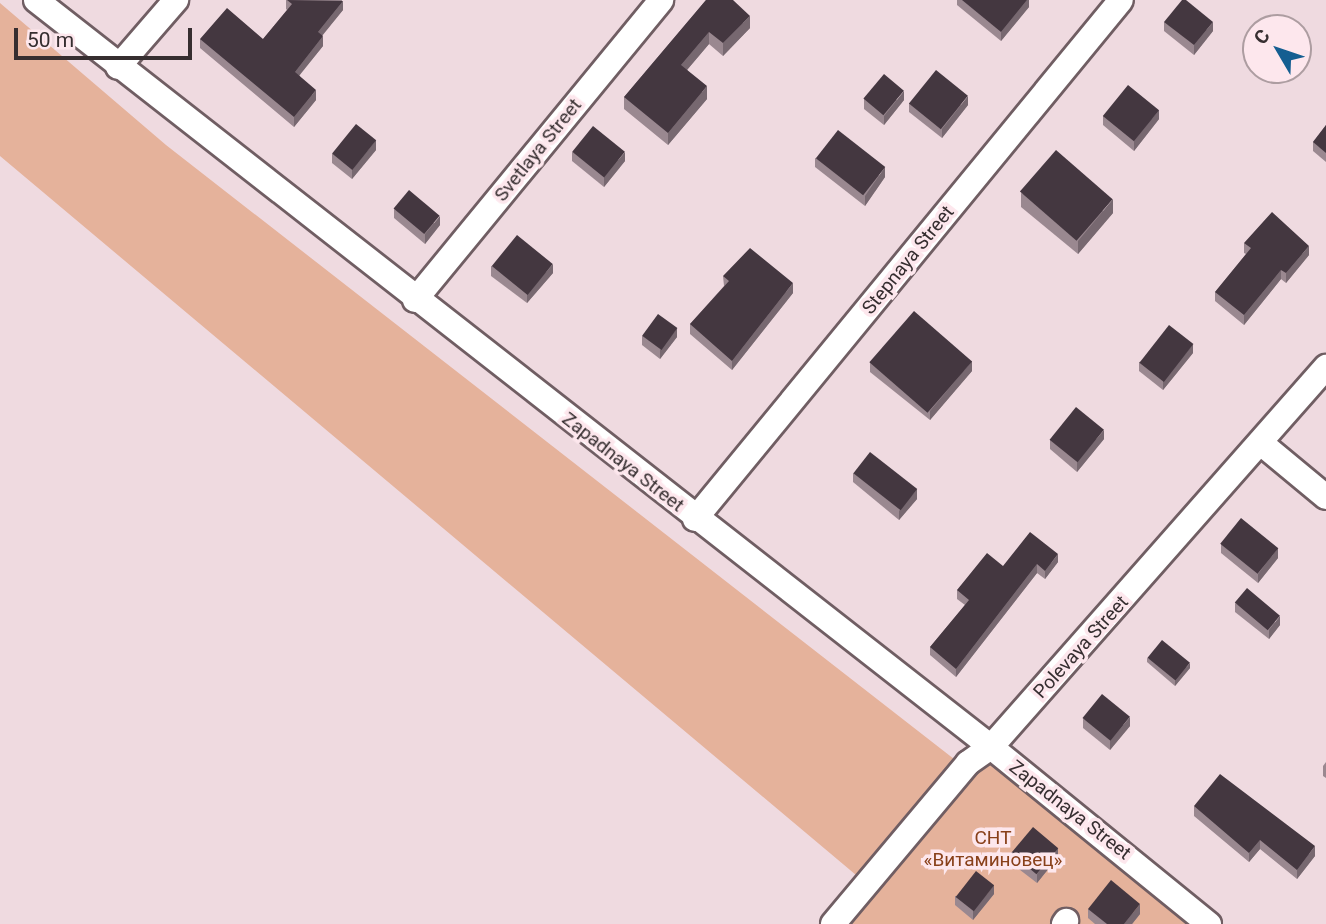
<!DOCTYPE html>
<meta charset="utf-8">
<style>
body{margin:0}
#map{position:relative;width:1326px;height:924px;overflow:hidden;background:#efdae0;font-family:Roboto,sans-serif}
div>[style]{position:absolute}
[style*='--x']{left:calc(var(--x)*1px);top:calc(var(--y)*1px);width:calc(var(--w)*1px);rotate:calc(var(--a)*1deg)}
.green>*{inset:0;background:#e5b29b}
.roads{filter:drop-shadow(2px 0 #705e63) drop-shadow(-2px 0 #705e63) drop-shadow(0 2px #705e63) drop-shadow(0 -2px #705e63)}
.minor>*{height:24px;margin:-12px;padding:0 12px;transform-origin:12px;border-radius:12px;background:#fff}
.wall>*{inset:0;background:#9a8890}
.shaded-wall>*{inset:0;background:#776870}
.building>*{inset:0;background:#443740;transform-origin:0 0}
span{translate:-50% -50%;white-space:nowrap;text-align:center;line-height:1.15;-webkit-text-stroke:7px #fde7ed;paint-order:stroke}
.street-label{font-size:19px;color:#362e30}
.park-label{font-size:19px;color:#88401a}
.north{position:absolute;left:1242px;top:14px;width:70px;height:70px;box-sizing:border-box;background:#fde7ed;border:2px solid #ad9da1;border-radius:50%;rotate:309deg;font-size:19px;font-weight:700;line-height:28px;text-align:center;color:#362e30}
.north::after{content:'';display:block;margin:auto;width:24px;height:32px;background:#145e91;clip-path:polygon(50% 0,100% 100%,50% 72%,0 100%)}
.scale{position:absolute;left:14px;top:28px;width:178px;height:32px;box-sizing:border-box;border:4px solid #362e30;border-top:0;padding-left:9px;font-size:21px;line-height:24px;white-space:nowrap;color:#362e30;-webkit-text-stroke:5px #fde7ed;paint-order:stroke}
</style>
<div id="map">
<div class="green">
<div style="clip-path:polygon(0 3px,166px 145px,954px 759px,856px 875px,0 156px)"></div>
<div style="clip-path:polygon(980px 749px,1203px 924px,828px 924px)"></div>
</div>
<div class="roads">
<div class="minor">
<div style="--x:36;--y:0;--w:1212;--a:38.03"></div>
<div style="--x:991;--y:747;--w:281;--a:39.1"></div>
<div style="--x:118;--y:67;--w:89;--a:-49.1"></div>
<div style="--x:415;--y:300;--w:388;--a:-50.6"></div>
<div style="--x:1262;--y:444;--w:83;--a:39.6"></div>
<div style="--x:695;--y:519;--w:671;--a:-50.62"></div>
<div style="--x:833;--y:924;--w:210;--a:-50"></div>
<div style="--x:968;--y:763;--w:28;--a:-35"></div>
<div style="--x:991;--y:747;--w:507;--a:-48.6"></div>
<div style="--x:1064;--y:924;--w:4;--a:-56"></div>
</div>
</div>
<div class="wall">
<div style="clip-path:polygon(286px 0,342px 0,343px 10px,322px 35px,323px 46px,299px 75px,316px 100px,294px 127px,200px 48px,200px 39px,263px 39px,287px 10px,286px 9px)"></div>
<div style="clip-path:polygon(706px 0,750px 28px,723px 56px,709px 44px,687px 70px,707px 99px,668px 145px,624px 109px,624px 97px)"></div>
<div style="clip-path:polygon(957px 0,1029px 0,1029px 7px,1001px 41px,957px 5px)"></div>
<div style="clip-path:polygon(1164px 22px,1213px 31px,1194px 55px,1164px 31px)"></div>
<div style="clip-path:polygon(864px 99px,904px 100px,884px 125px,864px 109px)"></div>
<div style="clip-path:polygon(909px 103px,968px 105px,942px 138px,909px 112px)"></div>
<div style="clip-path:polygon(1103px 116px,1159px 119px,1134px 151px,1103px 125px)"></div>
<div style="clip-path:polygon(1326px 125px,1326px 162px,1313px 151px,1313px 142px)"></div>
<div style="clip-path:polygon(376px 150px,352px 179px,332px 163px,332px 154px)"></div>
<div style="clip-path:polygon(572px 152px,625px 161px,604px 187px,572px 161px)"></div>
<div style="clip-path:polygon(815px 158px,885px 177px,865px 206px,815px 167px)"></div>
<div style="clip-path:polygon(1021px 193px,1113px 213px,1078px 254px,1021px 207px)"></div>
<div style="clip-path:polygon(394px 209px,440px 225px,425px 244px,394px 218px)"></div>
<div style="clip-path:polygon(1244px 243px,1309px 255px,1286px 283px,1281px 279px,1244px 325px,1215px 301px,1215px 292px,1246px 254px,1244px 253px)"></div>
<div style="clip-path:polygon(491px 266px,553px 273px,527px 303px,491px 276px)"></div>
<div style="clip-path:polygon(723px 276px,793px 293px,732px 370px,690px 334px,690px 324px,724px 286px)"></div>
<div style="clip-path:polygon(642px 336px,677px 337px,660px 359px,642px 345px)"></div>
<div style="clip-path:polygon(1193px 353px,1163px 390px,1139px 371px,1139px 362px)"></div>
<div style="clip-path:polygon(870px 363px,972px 371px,930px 420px,870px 372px)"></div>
<div style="clip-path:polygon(1104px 439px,1077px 472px,1050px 449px,1050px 440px)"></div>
<div style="clip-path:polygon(853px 473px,917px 499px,899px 520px,853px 482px)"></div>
<div style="clip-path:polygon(1221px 544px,1278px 558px,1258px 583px,1221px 553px)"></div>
<div style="clip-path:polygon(1058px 562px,1045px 579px,1037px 573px,956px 677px,930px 655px,930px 647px,965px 605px,957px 599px,957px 590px,1003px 566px)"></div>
<div style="clip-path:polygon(1235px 603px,1280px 625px,1269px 639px,1235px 612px)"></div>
<div style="clip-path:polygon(1147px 658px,1190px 668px,1175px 686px,1147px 662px)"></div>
<div style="clip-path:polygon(1083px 719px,1130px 726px,1110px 750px,1083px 728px)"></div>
<div style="clip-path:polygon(1326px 762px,1326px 778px,1323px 776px,1323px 766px)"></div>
<div style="clip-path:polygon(1194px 806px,1315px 856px,1297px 879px,1260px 849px,1249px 862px,1194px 816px)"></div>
<div style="clip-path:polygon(1011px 853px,1058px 857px,1037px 883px,1011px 863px)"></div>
<div style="clip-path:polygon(994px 894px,973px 920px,955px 905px,955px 896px)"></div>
<div style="clip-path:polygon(1088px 909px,1140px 914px,1132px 924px,1095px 924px,1088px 918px)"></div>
</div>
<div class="shaded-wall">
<div style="clip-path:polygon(1027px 0,1029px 0,1029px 7px,1001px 41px,1001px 32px)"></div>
<div style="clip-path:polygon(343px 1px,343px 10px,318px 41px,318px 32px)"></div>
<div style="clip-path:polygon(750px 16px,750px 28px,723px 56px,723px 43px)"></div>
<div style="clip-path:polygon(1213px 22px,1213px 31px,1194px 55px,1194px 45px)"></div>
<div style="clip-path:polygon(709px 32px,709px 44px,681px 77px,681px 65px)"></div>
<div style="clip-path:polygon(323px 36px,323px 46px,295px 81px,295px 72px)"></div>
<div style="clip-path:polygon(707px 86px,707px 99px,668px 145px,668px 133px)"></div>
<div style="clip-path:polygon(316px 90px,316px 100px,294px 127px,294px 117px)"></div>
<div style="clip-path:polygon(904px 91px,904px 100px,884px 125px,884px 116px)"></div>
<div style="clip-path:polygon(968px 96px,968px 105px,942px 138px,942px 129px)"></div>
<div style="clip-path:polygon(1159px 110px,1159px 119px,1134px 151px,1134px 141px)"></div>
<div style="clip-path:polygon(376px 140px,376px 150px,352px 179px,352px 170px)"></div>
<div style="clip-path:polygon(625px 152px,625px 161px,604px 187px,604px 177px)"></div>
<div style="clip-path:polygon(885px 167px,885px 177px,865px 206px,865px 196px)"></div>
<div style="clip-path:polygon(1113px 199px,1113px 213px,1078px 254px,1078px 241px)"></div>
<div style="clip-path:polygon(440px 216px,440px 225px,425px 244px,425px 234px)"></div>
<div style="clip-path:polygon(1309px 246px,1309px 255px,1286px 283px,1286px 273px)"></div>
<div style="clip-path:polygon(553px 264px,553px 273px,527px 303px,527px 294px)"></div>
<div style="clip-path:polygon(1281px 270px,1281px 279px,1244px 325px,1244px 315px)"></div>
<div style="clip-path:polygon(793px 283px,793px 293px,732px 370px,732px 361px)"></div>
<div style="clip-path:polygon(677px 328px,677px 337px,660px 359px,660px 350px)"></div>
<div style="clip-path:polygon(1193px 344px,1193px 353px,1163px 390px,1163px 381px)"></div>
<div style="clip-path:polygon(972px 361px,972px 371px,930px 420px,930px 411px)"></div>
<div style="clip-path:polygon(1104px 430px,1104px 439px,1077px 472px,1077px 462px)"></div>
<div style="clip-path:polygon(917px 489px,917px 499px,899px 520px,899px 511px)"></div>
<div style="clip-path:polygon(1278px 548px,1278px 558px,1258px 583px,1258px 574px)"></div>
<div style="clip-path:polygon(1058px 554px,1058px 562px,1045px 579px,1045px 571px)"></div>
<div style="clip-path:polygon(1037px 564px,1037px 573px,956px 677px,956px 669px)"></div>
<div style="clip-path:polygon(1280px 616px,1280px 625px,1269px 639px,1269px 630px)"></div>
<div style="clip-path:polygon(1190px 663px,1190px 668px,1175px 686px,1175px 681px)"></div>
<div style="clip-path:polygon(1130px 717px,1130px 726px,1110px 750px,1110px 741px)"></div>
<div style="clip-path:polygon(1260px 840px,1260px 849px,1249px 862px,1249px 853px)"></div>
<div style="clip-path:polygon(1315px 846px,1315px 856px,1297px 879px,1297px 870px)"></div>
<div style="clip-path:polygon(1058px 848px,1058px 857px,1037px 883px,1037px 874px)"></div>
<div style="clip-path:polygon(994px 885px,994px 894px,973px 920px,973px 911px)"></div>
<div style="clip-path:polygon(1140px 904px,1140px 914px,1132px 924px,1124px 924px)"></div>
</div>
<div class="building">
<div style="clip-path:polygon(287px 0,343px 1px,318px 32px,323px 36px,295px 72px,316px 90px,294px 117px,200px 39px,227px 8px,263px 39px,292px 4px)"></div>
<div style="clip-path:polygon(706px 0,733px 0,750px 16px,723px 43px,709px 32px,681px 65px,707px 86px,668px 133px,624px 97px)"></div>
<div style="clip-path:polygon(962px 0,1027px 0,1001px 32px)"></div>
<div style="clip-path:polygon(1182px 0,1186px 0,1213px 22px,1194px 45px,1164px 22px)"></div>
<div style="left:936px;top:70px;width:41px;height:43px;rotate:39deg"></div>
<div style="left:884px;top:74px;width:26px;height:32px;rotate:40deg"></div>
<div style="left:1128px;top:85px;width:40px;height:40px;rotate:39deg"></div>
<div style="left:356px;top:124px;width:26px;height:38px;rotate:39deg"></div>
<div style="clip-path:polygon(1326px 125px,1326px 153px,1313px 142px)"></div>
<div style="left:593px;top:126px;width:41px;height:33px;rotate:39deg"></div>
<div style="left:838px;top:130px;width:60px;height:36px;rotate:38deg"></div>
<div style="left:1056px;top:150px;width:75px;height:55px;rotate:41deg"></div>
<div style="left:409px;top:190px;width:40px;height:24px;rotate:40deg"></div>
<div style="clip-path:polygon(1272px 212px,1309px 246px,1286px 273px,1281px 270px,1244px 315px,1215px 292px,1251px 248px,1244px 243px)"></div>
<div style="left:517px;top:235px;width:46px;height:40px;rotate:39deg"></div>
<div style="clip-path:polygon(750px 248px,793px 283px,732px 361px,690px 324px,729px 281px,723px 276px)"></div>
<div style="left:914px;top:311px;width:77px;height:68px;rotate:41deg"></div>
<div style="left:658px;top:314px;width:24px;height:27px;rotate:36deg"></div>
<div style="left:1169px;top:325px;width:31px;height:48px;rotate:38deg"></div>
<div style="left:1076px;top:407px;width:36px;height:42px;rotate:39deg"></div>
<div style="left:870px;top:452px;width:60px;height:27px;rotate:38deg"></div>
<div style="left:1241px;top:518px;width:48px;height:33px;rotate:39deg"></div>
<div style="clip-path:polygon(1030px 532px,1058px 554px,1045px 571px,1037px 564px,956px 669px,930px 647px,969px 600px,957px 590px,987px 553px,1003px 566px)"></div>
<div style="left:1247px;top:588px;width:43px;height:19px;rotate:40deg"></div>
<div style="left:1162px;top:640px;width:36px;height:23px;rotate:39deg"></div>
<div style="left:1102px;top:694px;width:36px;height:31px;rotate:39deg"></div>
<div style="clip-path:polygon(1220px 774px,1315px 846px,1297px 870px,1260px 840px,1249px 853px,1194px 806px)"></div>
<div style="left:1033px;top:827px;width:33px;height:34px;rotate:40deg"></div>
<div style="left:976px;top:871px;width:23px;height:33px;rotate:38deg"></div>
<div style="clip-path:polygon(1111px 880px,1140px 904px,1124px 924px,1107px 924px,1088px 909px)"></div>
</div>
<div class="street-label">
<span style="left:538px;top:150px;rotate:-51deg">Svetlaya Street</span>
<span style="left:908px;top:260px;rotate:-51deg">Stepnaya Street</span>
<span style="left:623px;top:462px;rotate:38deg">Zapadnaya Street</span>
<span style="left:1081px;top:647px;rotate:-48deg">Polevaya Street</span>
<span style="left:1070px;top:810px;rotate:38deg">Zapadnaya Street</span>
</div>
<div class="park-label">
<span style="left:993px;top:849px">СНТ<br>«Витаминовец»</span>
</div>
<div class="north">С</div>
<div class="scale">50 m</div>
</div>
